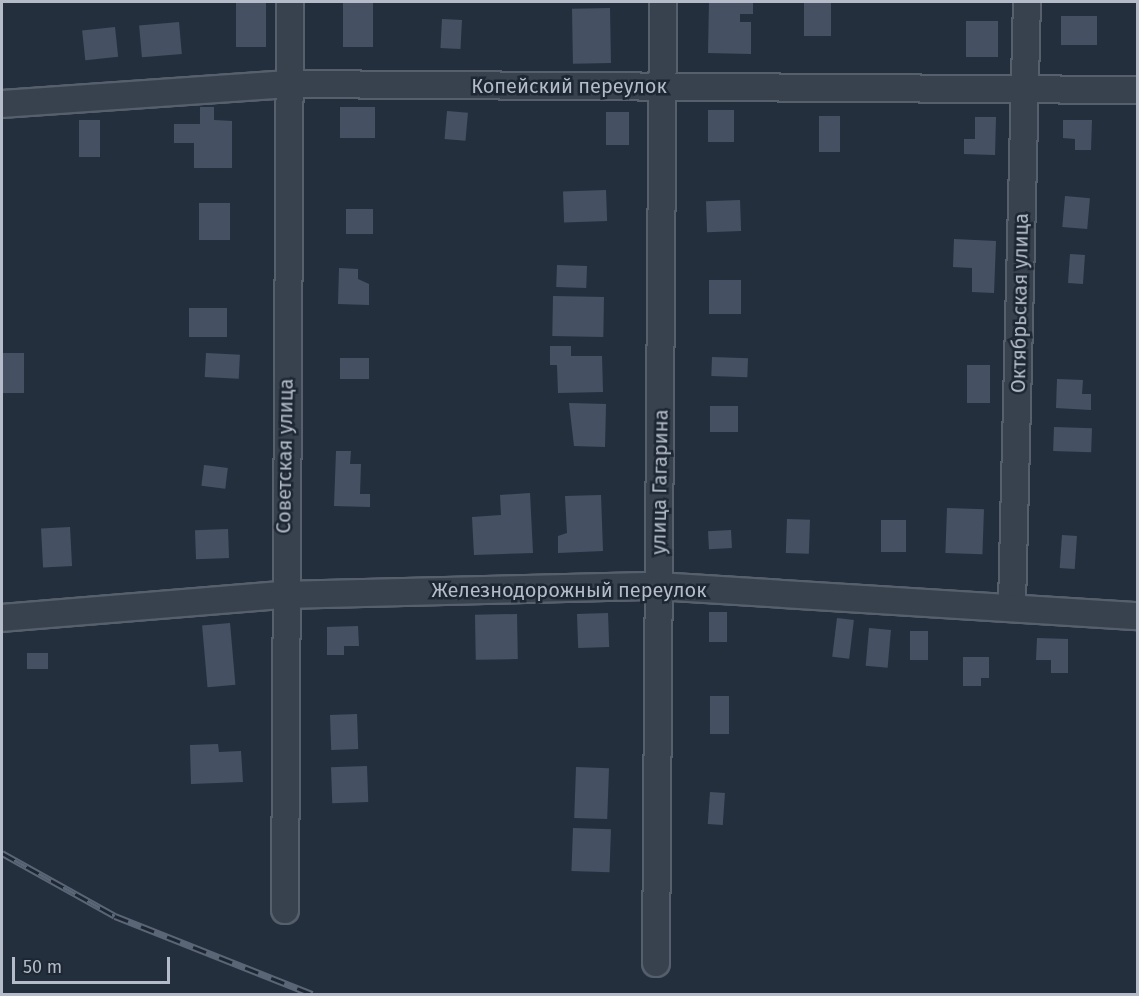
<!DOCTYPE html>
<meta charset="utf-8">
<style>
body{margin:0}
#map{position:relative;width:1139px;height:996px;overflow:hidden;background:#242f3e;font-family:"Fira Sans",sans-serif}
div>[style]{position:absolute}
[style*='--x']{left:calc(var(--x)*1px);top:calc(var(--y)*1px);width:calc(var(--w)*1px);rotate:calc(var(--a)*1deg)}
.building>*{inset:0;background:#455162;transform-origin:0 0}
.roads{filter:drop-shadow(2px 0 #565f6c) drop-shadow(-2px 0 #565f6c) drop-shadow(0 2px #565f6c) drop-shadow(0 -2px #565f6c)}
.minor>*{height:26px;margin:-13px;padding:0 13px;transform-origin:13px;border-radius:13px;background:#38414e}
.rail>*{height:7px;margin-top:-3.5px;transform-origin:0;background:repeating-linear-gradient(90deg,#1d2633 0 14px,#5a6575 0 28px);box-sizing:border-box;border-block:2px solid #5a6575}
span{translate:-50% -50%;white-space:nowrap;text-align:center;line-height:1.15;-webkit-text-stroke:5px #1d2633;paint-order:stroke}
.street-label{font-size:20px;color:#b4bcc9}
.frame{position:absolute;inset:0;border:3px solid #b4bcc9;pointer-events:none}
.scale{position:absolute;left:12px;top:957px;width:158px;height:27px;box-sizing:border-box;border:3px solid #b4bcc9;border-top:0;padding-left:8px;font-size:18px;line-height:21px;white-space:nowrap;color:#b4bcc9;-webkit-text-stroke:4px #1d2633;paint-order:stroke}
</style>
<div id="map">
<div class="building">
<div style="left:236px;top:2px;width:30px;height:45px"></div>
<div style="left:343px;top:2px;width:30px;height:45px"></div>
<div style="clip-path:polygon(709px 2px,753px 2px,753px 14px,740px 14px,740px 22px,751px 22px,751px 54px,708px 53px)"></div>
<div style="left:804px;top:2px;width:27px;height:34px"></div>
<div style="left:610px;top:8px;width:55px;height:38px;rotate:89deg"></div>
<div style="left:1061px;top:16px;width:36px;height:29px"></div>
<div style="left:442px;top:19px;width:20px;height:29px;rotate:3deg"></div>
<div style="left:966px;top:21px;width:32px;height:36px"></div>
<div style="left:179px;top:22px;width:32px;height:40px;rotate:85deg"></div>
<div style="left:115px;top:27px;width:30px;height:33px;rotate:84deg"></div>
<div style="clip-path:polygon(200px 107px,214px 107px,214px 120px,232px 121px,232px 168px,194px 168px,194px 143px,174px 143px,174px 124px,200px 124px)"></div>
<div style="left:340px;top:107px;width:35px;height:31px"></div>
<div style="left:708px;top:110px;width:26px;height:32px"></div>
<div style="left:447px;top:111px;width:21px;height:28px;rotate:5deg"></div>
<div style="left:606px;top:112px;width:23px;height:33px"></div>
<div style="left:819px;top:116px;width:21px;height:36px"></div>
<div style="clip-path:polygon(975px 117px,996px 117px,995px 155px,964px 154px,964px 139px,975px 139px)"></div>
<div style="left:79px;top:120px;width:21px;height:37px"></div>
<div style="clip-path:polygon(1063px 120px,1092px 120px,1091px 150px,1075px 150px,1075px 139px,1063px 138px)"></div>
<div style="left:606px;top:190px;width:31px;height:43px;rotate:88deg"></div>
<div style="left:1065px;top:196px;width:25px;height:31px;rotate:5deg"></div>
<div style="left:740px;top:200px;width:31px;height:34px;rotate:88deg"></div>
<div style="left:199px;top:203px;width:31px;height:37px"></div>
<div style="left:346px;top:209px;width:27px;height:25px"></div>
<div style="clip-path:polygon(954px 239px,996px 241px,994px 293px,972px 292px,972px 268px,953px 267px)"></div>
<div style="left:1070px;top:254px;width:15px;height:29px;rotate:4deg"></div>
<div style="left:557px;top:265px;width:30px;height:22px;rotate:2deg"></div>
<div style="clip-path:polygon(339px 268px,358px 269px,358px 279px,369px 284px,369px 305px,338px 304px)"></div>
<div style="left:709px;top:280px;width:32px;height:34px"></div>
<div style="left:553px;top:296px;width:51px;height:40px;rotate:1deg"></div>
<div style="left:189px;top:308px;width:38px;height:29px"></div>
<div style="clip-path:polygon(550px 346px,571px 346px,571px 356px,602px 356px,603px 392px,558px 393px,557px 365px,550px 365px)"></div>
<div style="left:2px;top:353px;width:22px;height:40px"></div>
<div style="left:206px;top:353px;width:34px;height:24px;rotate:3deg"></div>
<div style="left:712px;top:357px;width:36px;height:19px;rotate:2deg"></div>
<div style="left:340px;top:358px;width:29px;height:21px"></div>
<div style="left:967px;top:365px;width:23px;height:38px"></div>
<div style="clip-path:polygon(1057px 379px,1083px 380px,1082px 394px,1091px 394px,1091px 410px,1056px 408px)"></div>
<div style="clip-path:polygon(569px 403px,606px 404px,605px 447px,574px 446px)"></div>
<div style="left:710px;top:406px;width:28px;height:26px"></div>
<div style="left:1054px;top:427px;width:38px;height:24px;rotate:2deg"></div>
<div style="clip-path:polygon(336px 451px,351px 451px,350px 464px,361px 464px,360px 494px,370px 494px,370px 507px,334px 506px)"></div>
<div style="left:204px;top:465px;width:24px;height:21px;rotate:7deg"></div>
<div style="clip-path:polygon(530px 493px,533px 553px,474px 555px,472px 517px,501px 515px,500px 495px)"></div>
<div style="clip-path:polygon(601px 495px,603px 551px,558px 553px,558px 536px,567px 533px,565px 496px)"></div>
<div style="left:947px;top:508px;width:37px;height:45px;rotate:2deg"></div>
<div style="left:787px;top:519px;width:23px;height:34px;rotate:2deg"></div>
<div style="left:881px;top:520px;width:25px;height:32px"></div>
<div style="left:70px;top:527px;width:39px;height:29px;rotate:87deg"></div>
<div style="left:228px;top:529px;width:29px;height:33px;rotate:88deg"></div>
<div style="left:731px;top:530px;width:18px;height:23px;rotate:87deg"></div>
<div style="left:1062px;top:535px;width:15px;height:33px;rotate:4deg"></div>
<div style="left:709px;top:612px;width:18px;height:30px"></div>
<div style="left:608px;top:613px;width:34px;height:31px;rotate:88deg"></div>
<div style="left:517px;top:614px;width:45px;height:42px;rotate:89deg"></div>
<div style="left:837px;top:618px;width:17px;height:39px;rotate:7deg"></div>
<div style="left:230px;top:623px;width:62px;height:28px;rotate:85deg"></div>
<div style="clip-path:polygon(358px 626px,359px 646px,344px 646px,344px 655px,327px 655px,327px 627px)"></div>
<div style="left:869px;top:628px;width:22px;height:38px;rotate:5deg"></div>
<div style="left:910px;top:631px;width:18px;height:29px"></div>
<div style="clip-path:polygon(1037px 638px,1068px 639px,1068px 673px,1051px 673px,1051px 660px,1036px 660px)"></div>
<div style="left:27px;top:653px;width:21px;height:16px"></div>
<div style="clip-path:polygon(963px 657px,989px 657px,989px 678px,981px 678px,981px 686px,963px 686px)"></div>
<div style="left:710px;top:696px;width:19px;height:38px"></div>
<div style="left:357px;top:714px;width:35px;height:27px;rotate:88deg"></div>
<div style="clip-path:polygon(218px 744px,219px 752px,241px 751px,243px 782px,191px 784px,190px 745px)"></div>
<div style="left:367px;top:766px;width:36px;height:36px;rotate:88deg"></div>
<div style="left:576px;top:767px;width:33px;height:51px;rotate:2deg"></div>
<div style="left:710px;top:792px;width:15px;height:32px;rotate:4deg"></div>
<div style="left:573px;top:828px;width:38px;height:43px;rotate:2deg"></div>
</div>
<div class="roads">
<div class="minor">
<div style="--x:2;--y:104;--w:289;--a:-4"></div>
<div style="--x:290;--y:84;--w:848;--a:0.41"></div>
<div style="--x:1012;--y:605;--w:603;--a:-88.58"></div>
<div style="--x:2;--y:618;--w:282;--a:-4.7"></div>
<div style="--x:283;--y:595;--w:374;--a:-1.4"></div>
<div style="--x:657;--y:586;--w:482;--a:3.6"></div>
<div style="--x:285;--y:910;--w:908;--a:-89.68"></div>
<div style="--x:656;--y:963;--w:961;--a:-89.58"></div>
</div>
</div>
<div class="rail">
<div style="--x:2;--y:853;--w:129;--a:29.1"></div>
<div style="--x:115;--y:916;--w:212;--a:21.6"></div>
</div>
<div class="street-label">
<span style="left:569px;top:86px">Копейский переулок</span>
<span style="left:1020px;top:303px;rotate:-89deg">Октябрьская улица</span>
<span style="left:285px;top:456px;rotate:-89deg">Советская улица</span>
<span style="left:660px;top:482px;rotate:-89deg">улица Гагарина</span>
<span style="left:569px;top:590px">Железнодорожный переулок</span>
</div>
<div class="frame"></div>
<div class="scale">50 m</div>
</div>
